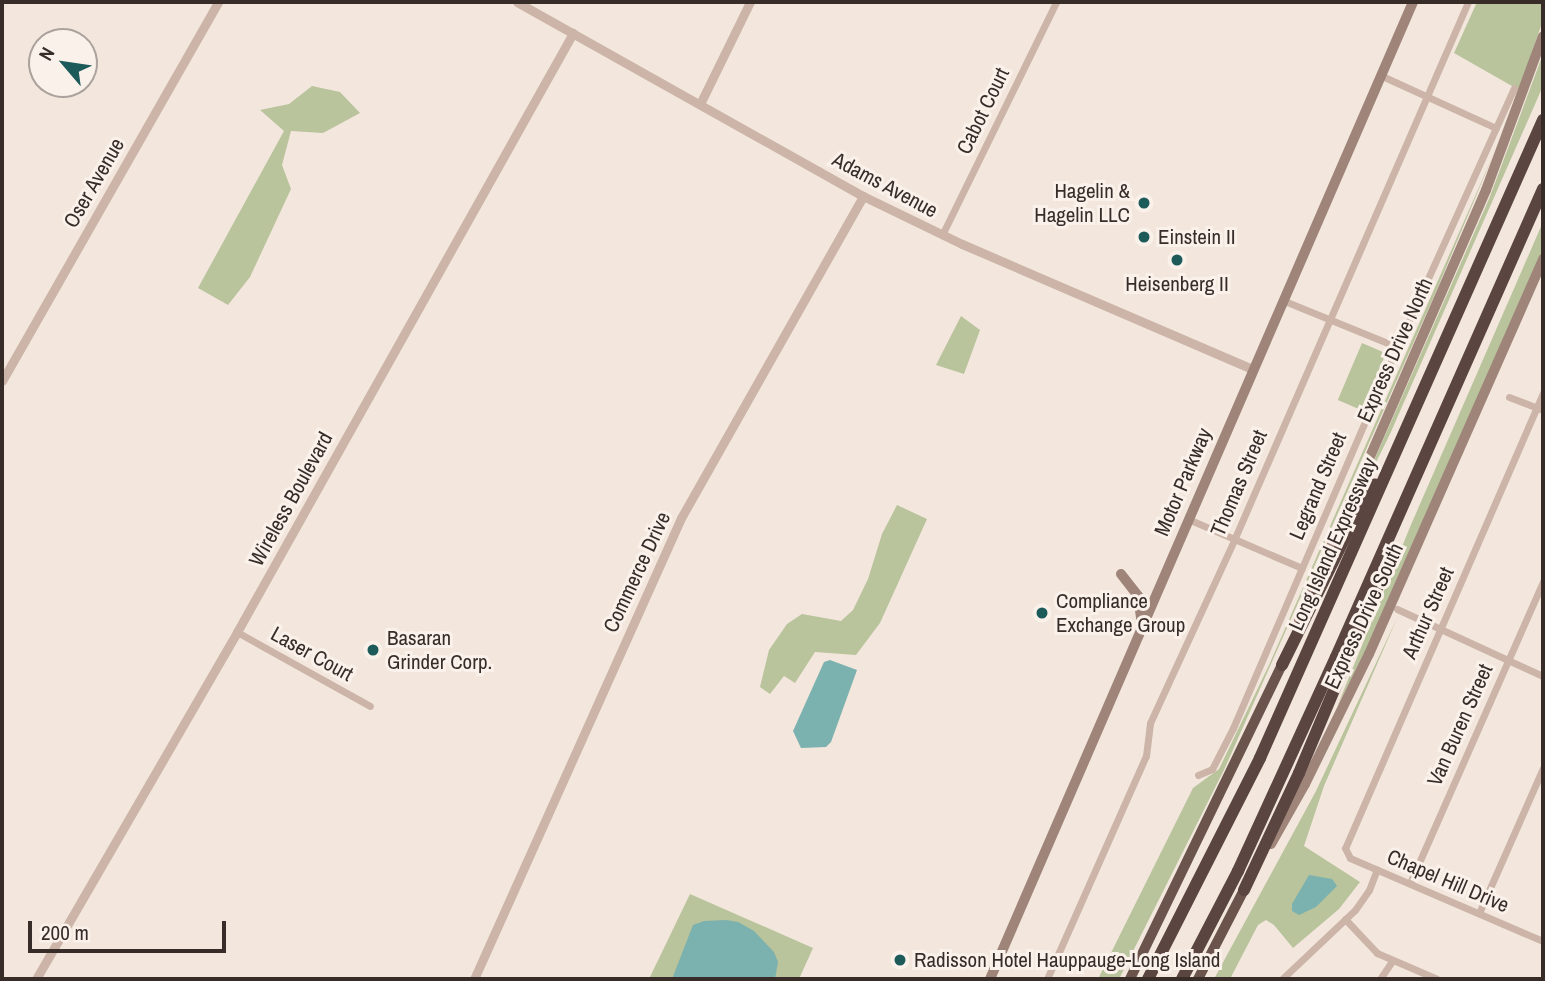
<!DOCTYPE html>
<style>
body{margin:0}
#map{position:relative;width:1545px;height:981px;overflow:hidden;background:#f3e7dd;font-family:"Archivo Narrow",sans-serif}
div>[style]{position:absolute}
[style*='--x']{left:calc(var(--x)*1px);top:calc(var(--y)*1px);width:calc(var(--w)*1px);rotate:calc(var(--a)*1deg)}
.green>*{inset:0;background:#b9c39c;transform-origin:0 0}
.water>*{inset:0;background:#7bb1ae}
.minor>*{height:7px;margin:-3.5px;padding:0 3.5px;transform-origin:3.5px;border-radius:3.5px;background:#ccb5a8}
.tertiary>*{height:9px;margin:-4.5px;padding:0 4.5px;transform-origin:4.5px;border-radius:4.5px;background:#ccb5a8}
.secondary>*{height:10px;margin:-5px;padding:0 5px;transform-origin:5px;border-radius:5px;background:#9f847a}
.trunk>*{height:10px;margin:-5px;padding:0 5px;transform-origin:5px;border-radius:5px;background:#6a544c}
.motorway>*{height:12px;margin:-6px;padding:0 6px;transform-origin:6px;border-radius:6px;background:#5a4540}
.dots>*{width:19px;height:19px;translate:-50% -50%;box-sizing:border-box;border:4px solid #faf1ea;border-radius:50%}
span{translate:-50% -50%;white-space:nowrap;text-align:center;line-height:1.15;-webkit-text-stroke:6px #faf1ea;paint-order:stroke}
.street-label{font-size:21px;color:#382c29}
.poi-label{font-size:21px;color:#382c29}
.right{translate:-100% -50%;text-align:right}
.left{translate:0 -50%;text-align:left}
.frame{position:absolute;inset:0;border:4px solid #382c29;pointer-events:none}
.north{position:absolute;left:28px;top:28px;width:70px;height:70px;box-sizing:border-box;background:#faf1ea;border:2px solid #aca29d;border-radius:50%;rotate:299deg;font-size:19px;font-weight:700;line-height:28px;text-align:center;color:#382c29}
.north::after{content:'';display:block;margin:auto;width:24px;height:32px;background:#1d5b5a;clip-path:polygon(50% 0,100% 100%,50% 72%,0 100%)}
.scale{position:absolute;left:28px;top:921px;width:198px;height:32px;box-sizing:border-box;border:4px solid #382c29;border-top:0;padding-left:9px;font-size:21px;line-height:24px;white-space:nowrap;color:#382c29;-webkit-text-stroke:5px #faf1ea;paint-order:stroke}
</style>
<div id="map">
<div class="green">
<div style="clip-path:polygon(1477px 2px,1543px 2px,1543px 20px,1519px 90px,1454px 53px)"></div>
<div style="clip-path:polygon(1543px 54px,1543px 86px,1390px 434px,1351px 513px,1489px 199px)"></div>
<div style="clip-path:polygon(312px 86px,340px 92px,360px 113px,323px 133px,291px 131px,282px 165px,291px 189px,250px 277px,228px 305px,198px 288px,284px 131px,260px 110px,289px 104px)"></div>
<div style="clip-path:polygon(1494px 153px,1435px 294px,1224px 770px,1119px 979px,1098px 979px,1193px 788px,1219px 769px,1269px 665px)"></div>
<div style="clip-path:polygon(1543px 222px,1543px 252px,1369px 645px,1337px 707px,1410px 527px)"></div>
<div style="clip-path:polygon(961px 316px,980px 330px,964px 374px,936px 365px)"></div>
<div style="left:1362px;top:343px;width:26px;height:62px;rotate:23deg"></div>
<div style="clip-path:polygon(897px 505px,927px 519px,880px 623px,856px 655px,815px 652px,795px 683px,784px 676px,770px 694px,760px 687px,769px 650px,787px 624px,802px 614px,841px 621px,853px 610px,868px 579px,882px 534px)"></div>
<div style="clip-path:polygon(1398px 616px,1324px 786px,1304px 846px,1360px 882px,1339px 909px,1293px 948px,1274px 925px,1266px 920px,1258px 925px,1230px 979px,1214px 979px,1316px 791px)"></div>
<div style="clip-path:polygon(690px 894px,813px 948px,799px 979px,649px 979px)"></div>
</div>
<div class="water">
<div style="clip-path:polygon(830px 660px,857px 670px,831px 742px,826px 747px,801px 748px,793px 731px,824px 662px)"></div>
<div style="clip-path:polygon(1309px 875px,1332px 879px,1337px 886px,1316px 907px,1299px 915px,1292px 911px,1292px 904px)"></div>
<div style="clip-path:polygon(726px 920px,738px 922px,754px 931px,774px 952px,778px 962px,775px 979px,672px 979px,693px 925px,704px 921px)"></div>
</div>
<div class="minor">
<div style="--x:1382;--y:76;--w:125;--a:24.5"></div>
<div style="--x:942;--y:235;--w:259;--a:-63.9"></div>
<div style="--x:1282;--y:300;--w:124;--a:22.2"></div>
<div style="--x:1543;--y:393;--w:496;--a:113.5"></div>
<div style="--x:1345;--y:848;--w:11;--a:63"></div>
<div style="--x:1350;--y:858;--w:210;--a:23.3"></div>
<div style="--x:1509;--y:397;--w:36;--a:21"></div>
<div style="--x:1188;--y:519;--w:124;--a:23.3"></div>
<div style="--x:1397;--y:609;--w:161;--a:24.7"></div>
<div style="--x:237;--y:632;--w:152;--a:29.1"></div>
<div style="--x:1198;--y:775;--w:15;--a:-23"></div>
<div style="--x:1212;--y:769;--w:46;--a:-62.9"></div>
<div style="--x:1233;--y:728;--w:415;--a:-66.7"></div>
<div style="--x:1397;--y:347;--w:284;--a:-65.7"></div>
<div style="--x:1410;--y:883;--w:330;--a:-66.2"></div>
<div style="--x:1479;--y:913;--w:158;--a:-66.2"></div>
<div style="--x:1345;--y:919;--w:47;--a:46.7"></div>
<div style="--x:1377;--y:953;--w:65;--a:23.4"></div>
<div style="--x:1047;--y:979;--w:244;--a:-66.1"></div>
<div style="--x:1146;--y:756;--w:33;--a:-83"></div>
<div style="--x:1150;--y:723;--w:201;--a:-65.3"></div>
<div style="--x:1234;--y:540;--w:587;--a:-66.49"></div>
<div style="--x:1282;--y:979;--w:100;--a:-43.4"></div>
<div style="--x:1355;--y:910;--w:24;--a:-55"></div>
<div style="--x:1369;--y:890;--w:22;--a:-69"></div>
<div style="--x:1380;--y:979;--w:22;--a:-56"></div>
</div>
<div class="tertiary">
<div style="--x:517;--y:2;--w:397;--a:29.3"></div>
<div style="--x:863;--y:196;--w:110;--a:25.9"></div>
<div style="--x:962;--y:244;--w:316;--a:23.3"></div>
<div style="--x:700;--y:104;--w:114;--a:-63.9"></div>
<div style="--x:2;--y:381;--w:436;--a:-60.3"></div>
<div style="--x:36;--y:979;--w:401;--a:-59.9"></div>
<div style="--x:237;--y:632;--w:687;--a:-60.71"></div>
<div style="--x:474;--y:979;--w:505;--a:-65.82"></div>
<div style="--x:681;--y:518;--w:370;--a:-60.5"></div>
</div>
<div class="secondary">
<div style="--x:1121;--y:574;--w:28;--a:52"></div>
<div style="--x:1138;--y:596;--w:28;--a:82"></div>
<div style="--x:1299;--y:620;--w:469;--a:-66.5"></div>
<div style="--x:1486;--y:190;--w:164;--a:-69.7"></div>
<div style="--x:1271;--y:844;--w:69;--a:-60.5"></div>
<div style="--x:1305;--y:784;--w:145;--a:-63.8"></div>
<div style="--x:1369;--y:654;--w:432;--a:-66.2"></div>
<div style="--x:990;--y:979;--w:1065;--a:-66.59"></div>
</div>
<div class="trunk">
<div style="--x:1130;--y:979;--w:349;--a:-64.2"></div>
<div style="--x:1198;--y:979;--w:100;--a:-62.7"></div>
</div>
<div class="motorway">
<div style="--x:1282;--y:665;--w:187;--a:-63.7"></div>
<div style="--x:1365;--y:497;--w:16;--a:-52"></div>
<div style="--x:1244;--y:890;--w:129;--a:-64.8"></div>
<div style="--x:1299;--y:773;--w:218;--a:-67.1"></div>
<div style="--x:1384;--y:572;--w:20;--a:-75"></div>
<div style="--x:1148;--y:979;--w:248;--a:-63.1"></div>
<div style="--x:1260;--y:758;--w:698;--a:-66.08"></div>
<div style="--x:1182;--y:979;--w:122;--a:-62.6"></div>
<div style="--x:1238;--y:871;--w:235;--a:-65.4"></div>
<div style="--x:1336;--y:657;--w:512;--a:-66.14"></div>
</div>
<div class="dots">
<div style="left:1144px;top:203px;background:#1d5b5a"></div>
<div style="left:1144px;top:237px;background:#1d5b5a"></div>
<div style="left:1177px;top:260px;background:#1d5b5a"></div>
<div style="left:1042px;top:613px;background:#1d5b5a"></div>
<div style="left:373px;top:650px;background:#1d5b5a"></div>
<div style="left:900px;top:960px;background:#1d5b5a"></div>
</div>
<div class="street-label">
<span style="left:983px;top:111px;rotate:-64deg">Cabot Court</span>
<span style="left:94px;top:183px;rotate:-60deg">Oser Avenue</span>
<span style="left:885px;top:185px;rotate:28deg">Adams Avenue</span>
<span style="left:1395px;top:350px;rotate:-66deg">Express Drive North</span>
<span style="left:1183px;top:482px;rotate:-67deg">Motor Parkway</span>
<span style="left:1239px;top:483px;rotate:-67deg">Thomas Street</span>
<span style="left:1318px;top:486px;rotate:-67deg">Legrand Street</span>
<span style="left:291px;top:499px;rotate:-61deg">Wireless Boulevard</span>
<span style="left:1333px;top:544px;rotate:-66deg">Long Island Expressway</span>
<span style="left:637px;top:572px;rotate:-65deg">Commerce Drive</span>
<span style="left:1428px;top:613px;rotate:-66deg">Arthur Street</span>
<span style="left:1364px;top:616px;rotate:-65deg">Express Drive South</span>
<span style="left:312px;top:654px;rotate:29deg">Laser Court</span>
<span style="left:1460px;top:725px;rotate:-66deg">Van Buren Street</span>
<span style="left:1448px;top:881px;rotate:23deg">Chapel Hill Drive</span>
</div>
<div class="poi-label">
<span class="right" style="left:1130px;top:203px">Hagelin &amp;<br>Hagelin LLC</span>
<span class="left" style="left:1158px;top:237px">Einstein II</span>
<span style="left:1177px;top:284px">Heisenberg II</span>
<span class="left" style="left:1056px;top:613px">Compliance<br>Exchange Group</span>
<span class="left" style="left:387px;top:650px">Basaran<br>Grinder Corp.</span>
<span class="left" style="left:914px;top:960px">Radisson Hotel Hauppauge-Long Island</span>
</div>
<div class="frame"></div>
<div class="north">N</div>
<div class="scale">200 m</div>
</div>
